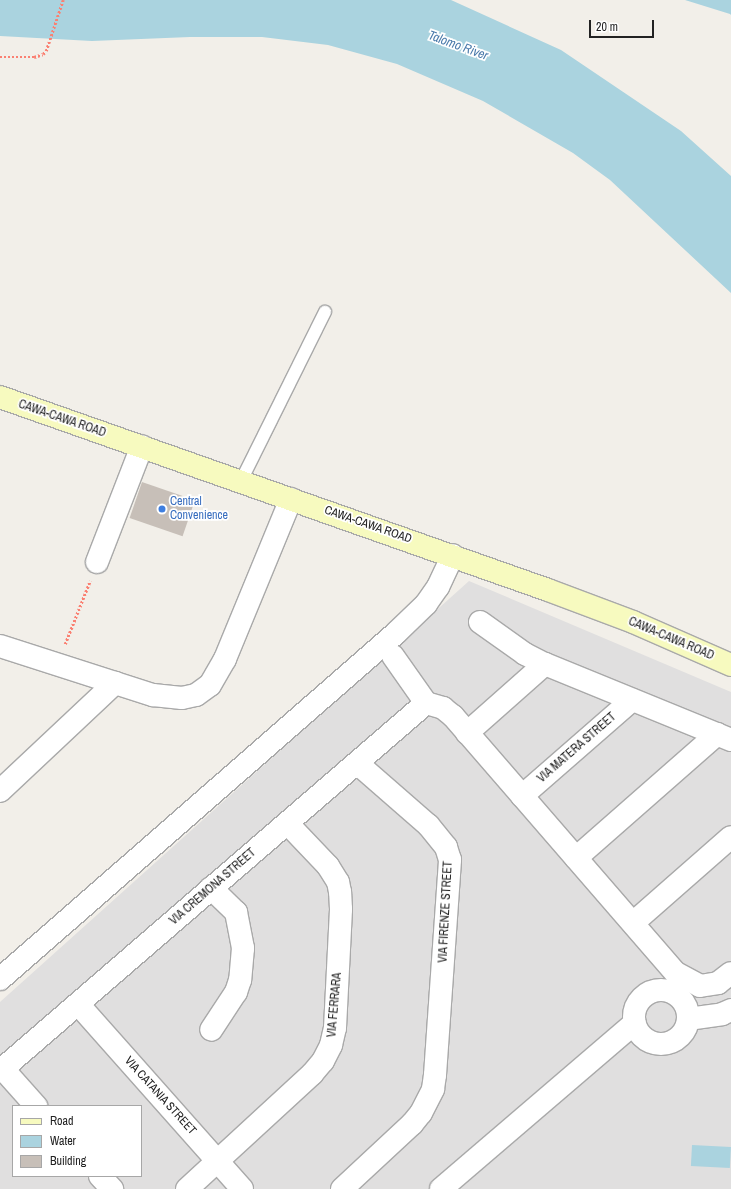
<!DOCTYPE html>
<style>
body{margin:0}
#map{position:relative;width:731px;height:1189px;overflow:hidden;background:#f2efe9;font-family:"Archivo Narrow",sans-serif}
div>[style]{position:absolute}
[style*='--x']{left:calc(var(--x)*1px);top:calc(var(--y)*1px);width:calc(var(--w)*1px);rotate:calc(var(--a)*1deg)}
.residential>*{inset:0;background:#e0dfdf}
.water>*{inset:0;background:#aad3df;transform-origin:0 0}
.building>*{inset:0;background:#c7bfb8;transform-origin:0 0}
.path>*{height:2.5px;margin-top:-1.25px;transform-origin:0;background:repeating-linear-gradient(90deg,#fa8072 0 2px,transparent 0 4px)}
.roads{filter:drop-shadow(1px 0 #a9a9a9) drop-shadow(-1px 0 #a9a9a9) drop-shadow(0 1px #a9a9a9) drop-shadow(0 -1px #a9a9a9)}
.lane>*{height:12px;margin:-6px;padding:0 6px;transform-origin:6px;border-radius:6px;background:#fff}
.street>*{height:22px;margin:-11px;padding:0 11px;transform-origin:11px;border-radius:11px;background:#fff}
.street>.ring{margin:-11px;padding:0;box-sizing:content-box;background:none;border:22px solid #fff;border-radius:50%}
.secondary>*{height:22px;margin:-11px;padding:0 11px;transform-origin:11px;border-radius:11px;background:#f7fabf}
.dots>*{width:11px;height:11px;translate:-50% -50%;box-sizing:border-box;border:2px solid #fff;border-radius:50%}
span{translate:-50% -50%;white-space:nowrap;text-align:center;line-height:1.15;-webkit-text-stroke:3.5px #fff;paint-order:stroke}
.street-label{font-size:12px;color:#222}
.shop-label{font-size:12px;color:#366cbe}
.left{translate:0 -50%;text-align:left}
.water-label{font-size:13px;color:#4a7aab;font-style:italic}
.legend{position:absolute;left:12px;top:1105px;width:130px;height:72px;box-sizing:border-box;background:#fff;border:1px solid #a7a7a7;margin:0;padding:5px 7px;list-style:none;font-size:12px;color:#222}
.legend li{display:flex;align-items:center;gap:8px;height:20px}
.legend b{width:20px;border:1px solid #a7a7a7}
.scale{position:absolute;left:589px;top:20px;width:65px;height:18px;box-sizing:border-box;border:2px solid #222;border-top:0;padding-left:5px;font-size:12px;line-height:14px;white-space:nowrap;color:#222;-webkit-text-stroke:3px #fff;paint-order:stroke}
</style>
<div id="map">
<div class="residential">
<div style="clip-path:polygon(evenodd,469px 581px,731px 692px,731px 1189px,0 1189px,0 1002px,469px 581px,13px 1106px,141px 1106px,141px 1176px,13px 1176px,13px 1106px)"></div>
</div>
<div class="water">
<div style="clip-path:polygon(0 0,451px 0,561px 50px,681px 131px,731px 176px,731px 293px,610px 180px,573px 153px,483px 101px,397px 64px,328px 45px,262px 37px,190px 37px,92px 41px,0 36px)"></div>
<div style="clip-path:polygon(685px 0,731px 0,731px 15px,730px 14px)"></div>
<div style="left:692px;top:1145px;width:39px;height:21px;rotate:3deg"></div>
</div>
<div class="building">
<div style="left:142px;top:482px;width:56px;height:38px;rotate:19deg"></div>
</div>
<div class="path">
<div style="--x:0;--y:57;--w:34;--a:0"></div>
<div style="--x:34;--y:57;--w:9;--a:-18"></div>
<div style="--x:43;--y:54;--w:4;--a:-45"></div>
<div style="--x:46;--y:51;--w:54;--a:-71.6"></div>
<div style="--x:65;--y:644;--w:68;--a:-68.4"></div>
</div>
<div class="roads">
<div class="lane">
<div style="--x:241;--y:481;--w:189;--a:-63.6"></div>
</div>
<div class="street">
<div style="--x:97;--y:562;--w:124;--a:-68.8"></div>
<div style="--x:480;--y:622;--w:55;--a:35.4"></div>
<div style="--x:525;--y:654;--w:22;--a:27"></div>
<div style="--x:545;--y:664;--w:201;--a:22.2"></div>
<div style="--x:0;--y:646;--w:161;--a:17.8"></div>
<div style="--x:153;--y:695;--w:29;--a:6"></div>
<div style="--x:182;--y:698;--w:14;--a:-12"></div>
<div style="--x:196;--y:695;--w:17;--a:-36"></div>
<div style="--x:210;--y:685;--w:30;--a:-60"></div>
<div style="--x:225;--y:659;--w:173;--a:-67.6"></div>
<div style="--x:393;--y:656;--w:57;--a:54.9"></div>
<div style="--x:426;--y:703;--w:18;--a:16"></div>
<div style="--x:443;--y:708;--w:13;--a:39"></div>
<div style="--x:453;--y:716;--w:340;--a:49.1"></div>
<div style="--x:676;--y:973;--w:27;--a:28"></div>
<div style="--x:700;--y:986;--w:18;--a:-9"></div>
<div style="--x:718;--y:983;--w:16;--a:-38"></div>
<div style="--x:467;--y:733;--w:104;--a:-41.5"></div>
<div style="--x:0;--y:791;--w:158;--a:-43.2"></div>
<div style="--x:522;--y:796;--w:146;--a:-41.1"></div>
<div style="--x:576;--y:858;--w:188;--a:-41.3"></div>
<div style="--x:211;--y:888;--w:35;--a:44"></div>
<div style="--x:236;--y:912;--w:37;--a:79"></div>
<div style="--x:243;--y:948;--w:32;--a:95"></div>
<div style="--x:240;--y:980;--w:13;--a:108"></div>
<div style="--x:236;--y:992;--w:45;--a:123.3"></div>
<div style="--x:633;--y:923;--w:130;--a:-41.3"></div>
<div style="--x:0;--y:979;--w:526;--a:-41.14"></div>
<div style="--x:396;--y:633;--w:42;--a:-44"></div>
<div style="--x:426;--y:604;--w:21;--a:-55"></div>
<div style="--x:438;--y:587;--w:35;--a:-65"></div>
<div class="ring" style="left:634px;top:990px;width:32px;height:32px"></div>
<div style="--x:78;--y:1004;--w:247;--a:48.4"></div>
<div style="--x:688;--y:1019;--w:34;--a:-8"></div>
<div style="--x:722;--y:1014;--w:10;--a:-24"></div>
<div style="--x:3;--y:1069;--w:50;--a:48.3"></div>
<div style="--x:0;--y:1071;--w:563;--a:-40.82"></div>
<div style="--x:100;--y:1176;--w:18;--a:47"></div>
<div style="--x:187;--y:1189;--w:170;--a:-42.6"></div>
<div style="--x:312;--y:1074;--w:17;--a:-50"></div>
<div style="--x:323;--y:1061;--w:18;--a:-63"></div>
<div style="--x:331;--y:1045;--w:17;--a:-77"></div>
<div style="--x:335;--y:1028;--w:119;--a:-87.1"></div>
<div style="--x:341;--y:909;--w:17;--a:-93"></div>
<div style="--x:340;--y:892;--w:10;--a:-101"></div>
<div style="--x:338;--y:882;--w:19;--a:-122"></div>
<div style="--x:328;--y:866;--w:59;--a:-133.6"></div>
<div style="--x:342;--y:1189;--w:96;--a:-42.9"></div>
<div style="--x:412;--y:1124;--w:14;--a:-51"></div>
<div style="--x:421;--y:1113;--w:27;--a:-63"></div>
<div style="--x:433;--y:1089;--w:14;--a:-82"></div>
<div style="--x:435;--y:1075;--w:216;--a:-86"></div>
<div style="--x:450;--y:860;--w:14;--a:-107"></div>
<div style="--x:446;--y:847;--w:28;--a:-129"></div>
<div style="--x:428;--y:825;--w:94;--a:-138.9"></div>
<div style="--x:441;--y:1189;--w:255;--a:-40.6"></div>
</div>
<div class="secondary">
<div style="--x:0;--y:397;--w:581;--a:19.4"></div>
<div style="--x:548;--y:590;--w:91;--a:20.6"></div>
<div style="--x:633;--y:622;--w:107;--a:23.7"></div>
</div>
</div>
<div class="dots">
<div style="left:162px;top:509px;background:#3f7fe0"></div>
</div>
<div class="street-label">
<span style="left:62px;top:419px;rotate:19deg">CAWA-CAWA ROAD</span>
<span style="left:368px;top:525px;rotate:19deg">CAWA-CAWA ROAD</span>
<span style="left:671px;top:639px;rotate:23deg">CAWA-CAWA ROAD</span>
<span style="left:577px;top:748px;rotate:-41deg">VIA MATERA STREET</span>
<span style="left:213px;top:887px;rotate:-41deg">VIA CREMONA STREET</span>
<span style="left:446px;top:912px;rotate:-87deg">VIA FIRENZE STREET</span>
<span style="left:335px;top:1005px;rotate:-85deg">VIA FERRARA</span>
<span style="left:160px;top:1096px;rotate:48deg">VIA CATANIA STREET</span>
</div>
<div class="shop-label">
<span class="left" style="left:170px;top:509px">Central<br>Convenience</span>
</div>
<div class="water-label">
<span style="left:458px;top:46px;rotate:20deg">Talomo River</span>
</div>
<ul class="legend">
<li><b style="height:5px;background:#f7fabf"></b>Road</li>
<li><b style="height:11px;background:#aad3df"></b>Water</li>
<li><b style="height:11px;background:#c7bfb8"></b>Building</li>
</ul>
<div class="scale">20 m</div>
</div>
